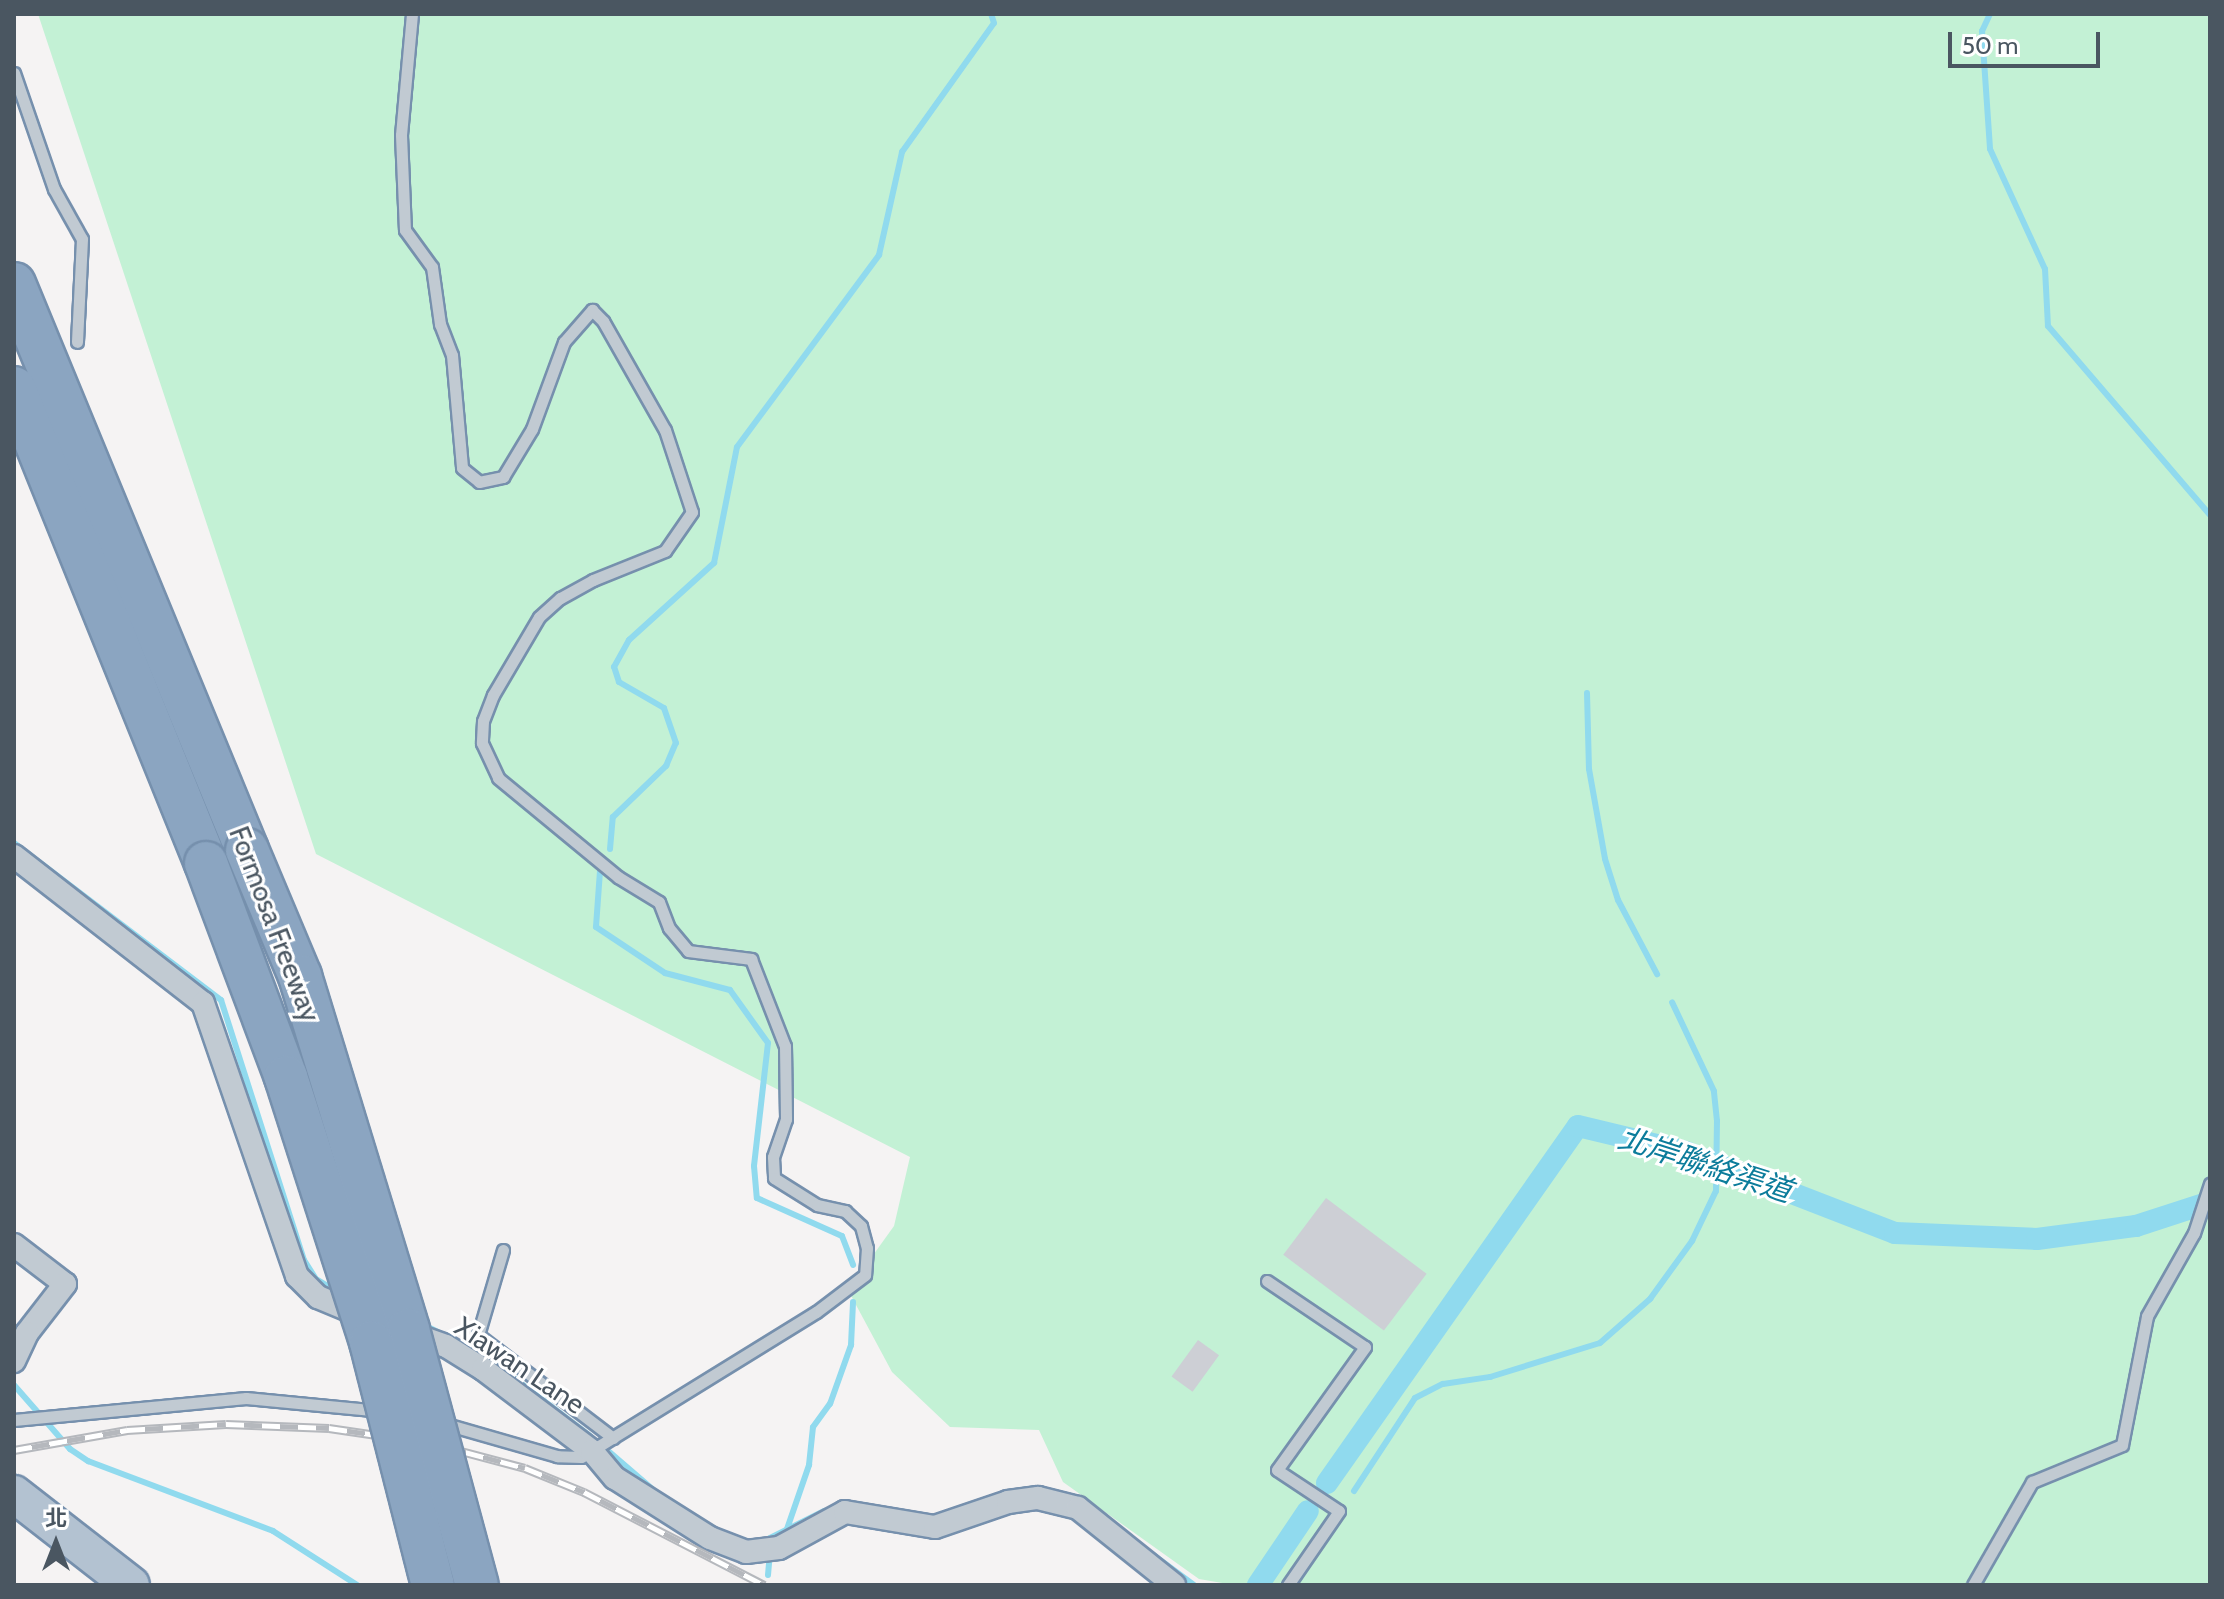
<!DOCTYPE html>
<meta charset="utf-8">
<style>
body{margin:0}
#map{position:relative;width:2224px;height:1599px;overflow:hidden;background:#f5f3f3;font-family:Cabin,"Noto Sans TC",sans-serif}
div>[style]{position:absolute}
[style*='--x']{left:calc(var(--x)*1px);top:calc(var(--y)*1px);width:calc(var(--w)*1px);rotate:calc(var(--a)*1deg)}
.green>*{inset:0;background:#c3f1d5}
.stream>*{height:6px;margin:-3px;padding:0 3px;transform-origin:3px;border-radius:3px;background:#90daee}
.canal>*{height:22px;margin:-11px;padding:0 11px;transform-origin:11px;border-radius:11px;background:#90daee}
.building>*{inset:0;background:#cdcfd5;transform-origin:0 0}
.roads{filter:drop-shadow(2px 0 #7690ad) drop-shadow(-2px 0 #7690ad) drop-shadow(0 2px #7690ad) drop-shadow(0 -2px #7690ad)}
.lane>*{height:11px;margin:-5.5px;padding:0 5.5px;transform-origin:5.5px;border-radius:5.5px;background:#c1cad2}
.street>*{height:22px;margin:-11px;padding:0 11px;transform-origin:11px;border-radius:11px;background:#c1cad2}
.primary>*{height:36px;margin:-18px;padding:0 18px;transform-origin:18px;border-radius:18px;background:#b3c2d1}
.highway>*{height:42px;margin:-21px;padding:0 21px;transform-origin:21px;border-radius:21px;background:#8ba5c1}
.rail>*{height:9px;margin-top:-4.5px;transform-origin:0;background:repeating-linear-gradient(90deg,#fff 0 18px,#b5b8bd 0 36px);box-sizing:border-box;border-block:2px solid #b5b8bd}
.bridges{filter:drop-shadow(2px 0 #7690ad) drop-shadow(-2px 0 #7690ad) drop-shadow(0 2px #7690ad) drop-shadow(0 -2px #7690ad)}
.highway-bridge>*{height:42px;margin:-21px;padding:0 21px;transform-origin:21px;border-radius:21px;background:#8ba5c1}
span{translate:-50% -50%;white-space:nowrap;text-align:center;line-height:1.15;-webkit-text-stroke:6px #fff;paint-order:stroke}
.street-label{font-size:28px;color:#4a5661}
.water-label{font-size:30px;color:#0c7c9b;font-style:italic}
.frame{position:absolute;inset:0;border:16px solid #4a5661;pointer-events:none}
.north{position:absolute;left:16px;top:1503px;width:80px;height:80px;-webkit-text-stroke:6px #fff;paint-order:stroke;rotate:0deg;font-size:22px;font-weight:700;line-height:32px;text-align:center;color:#4a5661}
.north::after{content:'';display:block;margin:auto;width:28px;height:36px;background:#4a5661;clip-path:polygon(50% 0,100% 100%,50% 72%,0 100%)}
.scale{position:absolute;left:1948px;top:32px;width:152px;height:36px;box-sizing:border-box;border:4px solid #4a5661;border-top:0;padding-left:10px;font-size:24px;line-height:28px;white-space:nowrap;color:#4a5661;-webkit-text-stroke:6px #fff;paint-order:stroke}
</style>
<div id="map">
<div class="green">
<div style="clip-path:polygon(38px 14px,2210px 14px,2210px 1585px,1234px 1585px,1199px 1579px,1063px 1482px,1039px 1430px,950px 1427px,892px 1372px,848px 1290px,894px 1226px,910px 1157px,316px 854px)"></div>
</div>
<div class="stream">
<div style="--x:1990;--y:14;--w:19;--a:115"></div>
<div style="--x:1982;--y:31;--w:118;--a:86.1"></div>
<div style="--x:1990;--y:149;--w:132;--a:65.4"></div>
<div style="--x:2045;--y:269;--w:57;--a:87"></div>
<div style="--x:2048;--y:326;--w:249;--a:49.4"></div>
<div style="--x:1587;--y:693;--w:76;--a:88.5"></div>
<div style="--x:1589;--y:769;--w:91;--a:79.9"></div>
<div style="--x:1605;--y:859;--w:43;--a:72.4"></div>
<div style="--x:1618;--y:900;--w:84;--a:62.2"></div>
<div style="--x:14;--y:843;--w:260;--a:37.2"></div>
<div style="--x:221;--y:1000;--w:273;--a:72.3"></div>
<div style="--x:304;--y:1260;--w:22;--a:58"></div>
<div style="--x:316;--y:1279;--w:27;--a:31"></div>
<div style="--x:610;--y:849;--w:32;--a:-85"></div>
<div style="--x:613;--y:817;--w:74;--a:-43.9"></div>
<div style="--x:666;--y:766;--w:25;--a:-67"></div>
<div style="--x:676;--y:743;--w:37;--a:-109"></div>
<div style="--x:664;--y:708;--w:52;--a:-150"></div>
<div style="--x:619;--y:682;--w:16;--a:-108"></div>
<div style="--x:614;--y:667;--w:31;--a:-61"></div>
<div style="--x:629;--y:640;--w:115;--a:-42.2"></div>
<div style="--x:714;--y:563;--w:118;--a:-78.8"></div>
<div style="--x:737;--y:447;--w:239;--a:-53.5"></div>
<div style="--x:879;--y:255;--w:106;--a:-77.4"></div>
<div style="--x:902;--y:152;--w:158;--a:-54.5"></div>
<div style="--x:994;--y:23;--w:9;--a:-108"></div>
<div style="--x:600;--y:871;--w:56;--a:94.1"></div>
<div style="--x:596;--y:927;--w:83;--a:33.7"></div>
<div style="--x:665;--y:973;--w:67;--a:14.7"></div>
<div style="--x:730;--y:990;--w:65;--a:54.4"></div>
<div style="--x:768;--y:1043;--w:124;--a:96.5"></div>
<div style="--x:754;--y:1166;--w:32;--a:85"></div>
<div style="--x:757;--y:1198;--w:93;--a:24.1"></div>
<div style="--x:842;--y:1236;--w:31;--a:69"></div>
<div style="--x:424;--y:1325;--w:68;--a:26.9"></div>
<div style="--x:485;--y:1356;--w:132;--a:37.3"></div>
<div style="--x:14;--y:1385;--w:85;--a:48.8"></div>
<div style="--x:70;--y:1449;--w:22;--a:34"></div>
<div style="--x:88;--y:1461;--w:198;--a:20.7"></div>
<div style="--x:273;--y:1531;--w:100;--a:32.7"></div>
<div style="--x:599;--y:1443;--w:77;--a:40.8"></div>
<div style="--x:1354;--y:1491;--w:111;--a:-56.7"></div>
<div style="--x:1415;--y:1398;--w:31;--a:-27"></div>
<div style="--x:1443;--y:1384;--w:48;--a:-8.5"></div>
<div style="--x:1490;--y:1377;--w:115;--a:-17.2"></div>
<div style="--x:1600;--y:1343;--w:67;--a:-41.3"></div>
<div style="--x:1650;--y:1299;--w:72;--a:-54.1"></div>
<div style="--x:1692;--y:1241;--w:55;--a:-64.4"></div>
<div style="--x:1716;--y:1191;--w:70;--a:-89.2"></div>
<div style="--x:1717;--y:1121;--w:30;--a:-96"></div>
<div style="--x:1714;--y:1091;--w:98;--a:-115.3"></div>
<div style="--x:787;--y:1529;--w:68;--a:-71"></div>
<div style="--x:809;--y:1465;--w:38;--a:-84"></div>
<div style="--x:813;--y:1427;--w:29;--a:-54"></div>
<div style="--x:830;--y:1404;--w:63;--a:-70.4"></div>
<div style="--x:851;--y:1345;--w:43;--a:-87.3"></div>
<div style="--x:766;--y:1540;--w:65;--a:-26.6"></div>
<div style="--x:1152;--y:1554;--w:52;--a:36.4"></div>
<div style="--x:768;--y:1575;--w:21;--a:-85"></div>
</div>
<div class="canal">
<div style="--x:1327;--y:1483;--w:436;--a:-54.9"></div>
<div style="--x:1578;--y:1126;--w:111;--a:13.5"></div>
<div style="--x:1686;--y:1152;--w:224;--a:21.2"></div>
<div style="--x:1895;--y:1233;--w:142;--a:2.4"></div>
<div style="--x:2037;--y:1239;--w:100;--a:-7.5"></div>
<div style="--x:2136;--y:1226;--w:78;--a:-18"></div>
<div style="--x:1258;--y:1585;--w:89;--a:-56"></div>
</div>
<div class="building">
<div style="left:1326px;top:1198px;width:126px;height:71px;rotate:37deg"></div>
<div style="left:1198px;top:1340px;width:26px;height:45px;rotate:36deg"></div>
</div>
<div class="roads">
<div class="lane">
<div style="--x:412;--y:14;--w:121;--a:95.2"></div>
<div style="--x:401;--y:135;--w:95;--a:87.6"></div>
<div style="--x:405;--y:230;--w:46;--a:53.9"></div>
<div style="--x:432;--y:267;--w:58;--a:82"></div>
<div style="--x:440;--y:324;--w:33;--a:69"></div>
<div style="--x:452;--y:355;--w:113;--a:84.9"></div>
<div style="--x:462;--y:468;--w:22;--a:39"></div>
<div style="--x:479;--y:482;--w:25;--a:-12"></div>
<div style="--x:503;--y:477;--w:56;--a:-58.9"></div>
<div style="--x:532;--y:429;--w:93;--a:-69.8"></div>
<div style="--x:564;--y:342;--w:43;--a:-48.8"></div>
<div style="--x:592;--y:310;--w:16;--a:45"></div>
<div style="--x:603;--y:321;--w:125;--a:60.4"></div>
<div style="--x:665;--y:430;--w:86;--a:71.8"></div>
<div style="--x:692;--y:512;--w:47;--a:124.7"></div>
<div style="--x:665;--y:551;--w:78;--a:158.1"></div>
<div style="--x:593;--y:580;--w:38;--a:151"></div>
<div style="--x:560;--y:598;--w:28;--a:138"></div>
<div style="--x:539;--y:617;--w:91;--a:120.5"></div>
<div style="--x:493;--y:695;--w:28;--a:111"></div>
<div style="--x:483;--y:721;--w:22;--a:93"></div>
<div style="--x:482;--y:743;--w:38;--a:65"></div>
<div style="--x:498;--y:778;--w:156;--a:39.5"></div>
<div style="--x:618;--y:877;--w:48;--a:31.4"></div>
<div style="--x:659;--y:902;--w:28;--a:69"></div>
<div style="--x:669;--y:928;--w:30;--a:50"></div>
<div style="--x:688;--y:951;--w:64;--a:7.2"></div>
<div style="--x:751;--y:959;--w:93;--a:68.7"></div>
<div style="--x:785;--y:1046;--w:73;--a:89.2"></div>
<div style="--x:786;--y:1119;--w:40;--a:108.9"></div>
<div style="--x:773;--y:1157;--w:21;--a:87"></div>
<div style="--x:774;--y:1178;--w:51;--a:32.1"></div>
<div style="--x:817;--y:1205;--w:29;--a:12"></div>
<div style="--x:845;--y:1211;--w:22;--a:43"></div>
<div style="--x:861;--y:1226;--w:23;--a:75"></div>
<div style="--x:867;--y:1248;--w:27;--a:94"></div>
<div style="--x:865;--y:1275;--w:61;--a:142.9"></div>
<div style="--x:816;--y:1312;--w:276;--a:148.3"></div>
<div style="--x:581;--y:1457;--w:24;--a:-178"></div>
<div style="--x:557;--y:1456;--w:120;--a:-164"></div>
<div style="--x:14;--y:73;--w:123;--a:71"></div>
<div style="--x:54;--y:189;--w:57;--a:60.8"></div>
<div style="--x:82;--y:239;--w:103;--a:92.8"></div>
<div style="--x:503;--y:1250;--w:89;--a:106.4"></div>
<div style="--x:478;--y:1335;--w:170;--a:37.3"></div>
<div style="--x:1267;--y:1281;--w:118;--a:34"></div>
<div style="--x:1365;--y:1347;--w:151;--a:125.6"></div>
<div style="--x:1277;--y:1470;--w:74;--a:33.5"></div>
<div style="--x:1339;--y:1511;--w:90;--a:124.6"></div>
<div style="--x:14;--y:1420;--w:233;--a:-5.4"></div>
<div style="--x:246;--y:1398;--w:137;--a:5.5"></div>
<div style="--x:1973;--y:1585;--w:119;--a:-60.2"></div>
<div style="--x:2032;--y:1482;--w:97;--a:-22.3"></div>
<div style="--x:2122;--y:1445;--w:131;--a:-79"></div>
<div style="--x:2147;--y:1316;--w:95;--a:-60.5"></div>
<div style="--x:2194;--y:1233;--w:52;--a:-71.9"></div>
</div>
<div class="street">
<div style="--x:14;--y:856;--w:239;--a:37.9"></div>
<div style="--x:203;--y:1003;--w:289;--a:71"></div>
<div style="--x:297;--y:1276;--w:30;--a:45"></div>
<div style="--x:318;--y:1297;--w:52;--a:22.6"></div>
<div style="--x:14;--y:1245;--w:64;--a:37.4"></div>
<div style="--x:65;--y:1284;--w:62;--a:127.8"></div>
<div style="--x:27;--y:1333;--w:31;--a:115"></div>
<div style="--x:406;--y:1332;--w:42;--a:19.3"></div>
<div style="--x:446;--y:1346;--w:44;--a:31.9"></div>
<div style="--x:483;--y:1369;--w:136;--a:37"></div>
<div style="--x:592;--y:1451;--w:35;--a:50"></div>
<div style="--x:615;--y:1478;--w:112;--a:32.3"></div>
<div style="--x:710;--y:1538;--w:39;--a:21"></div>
<div style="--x:746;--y:1552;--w:33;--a:-7"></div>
<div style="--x:779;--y:1548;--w:75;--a:-28.6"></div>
<div style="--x:845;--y:1512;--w:91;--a:9.5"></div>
<div style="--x:935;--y:1527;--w:77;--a:-18.9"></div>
<div style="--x:1008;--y:1502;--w:30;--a:-8"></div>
<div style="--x:1038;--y:1498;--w:41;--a:14"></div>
<div style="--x:1078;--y:1508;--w:123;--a:38.7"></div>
</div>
<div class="primary">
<div style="--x:14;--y:1494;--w:148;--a:37.9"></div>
</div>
<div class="highway">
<div style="--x:14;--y:284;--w:612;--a:67.62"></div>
<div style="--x:14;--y:388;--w:512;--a:67.99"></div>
</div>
</div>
<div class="rail">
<div style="--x:14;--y:1450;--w:115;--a:-10"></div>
<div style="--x:127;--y:1430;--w:99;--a:-3.5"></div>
<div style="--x:226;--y:1424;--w:103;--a:2.2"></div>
<div style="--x:329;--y:1428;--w:103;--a:8.4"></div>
<div style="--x:431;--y:1443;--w:97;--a:14.9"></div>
<div style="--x:525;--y:1468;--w:64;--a:22.1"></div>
<div style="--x:584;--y:1492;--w:203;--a:27.3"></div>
</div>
<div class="bridges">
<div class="highway-bridge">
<div style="--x:247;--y:850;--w:137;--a:67.2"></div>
<div style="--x:300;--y:976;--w:370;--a:73"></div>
<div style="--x:408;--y:1330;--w:264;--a:74.9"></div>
<div style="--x:206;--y:863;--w:228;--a:69.5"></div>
<div style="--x:286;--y:1077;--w:278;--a:72.2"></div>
<div style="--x:371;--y:1342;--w:251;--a:75.7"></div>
</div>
</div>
<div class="street-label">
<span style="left:275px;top:924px;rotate:69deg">Formosa Freeway</span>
<span style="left:520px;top:1365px;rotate:34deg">Xiawan Lane</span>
</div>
<div class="water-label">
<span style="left:1705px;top:1165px;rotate:18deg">北岸聯絡渠道</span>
</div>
<div class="frame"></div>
<div class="north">北</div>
<div class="scale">50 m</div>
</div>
